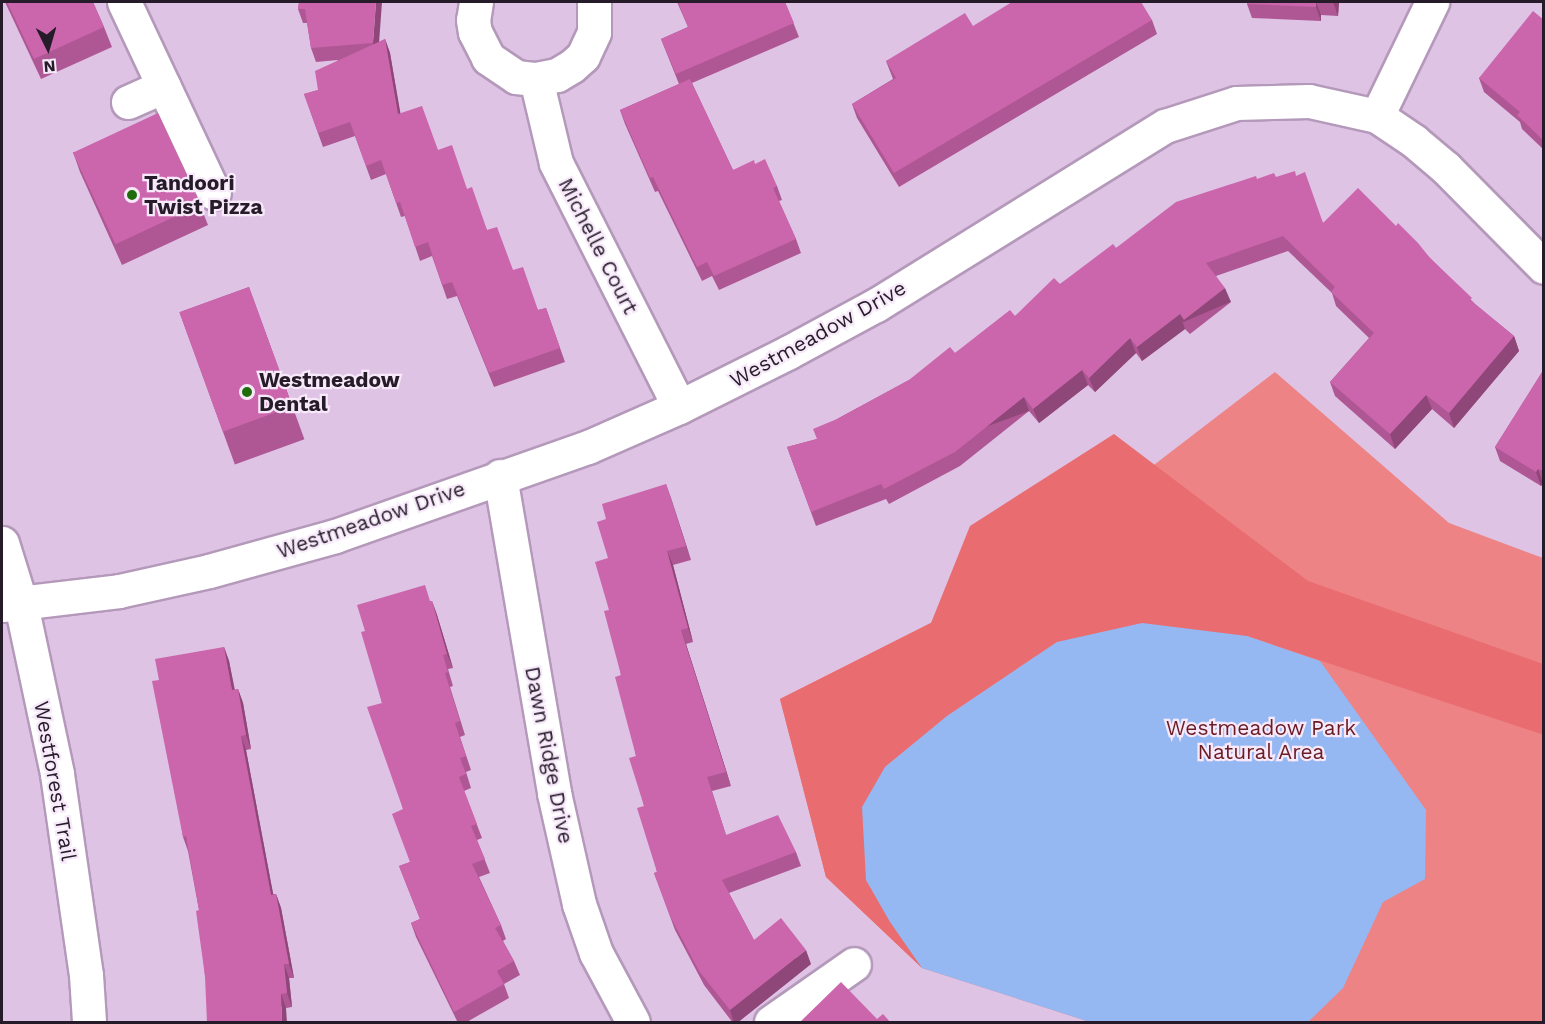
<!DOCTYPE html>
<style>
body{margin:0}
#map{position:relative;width:1545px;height:1024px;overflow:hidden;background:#dec3e4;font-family:"Work Sans",sans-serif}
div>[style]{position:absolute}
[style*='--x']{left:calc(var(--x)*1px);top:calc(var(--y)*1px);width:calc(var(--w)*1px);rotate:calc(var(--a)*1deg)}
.green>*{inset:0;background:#ed8384}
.forest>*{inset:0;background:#e86c70}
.water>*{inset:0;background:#95b8f3}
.roads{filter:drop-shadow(2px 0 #b499ba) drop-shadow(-2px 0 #b499ba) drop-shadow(0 2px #b499ba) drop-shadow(0 -2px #b499ba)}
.minor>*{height:33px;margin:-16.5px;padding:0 16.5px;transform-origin:16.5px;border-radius:16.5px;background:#fff}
.wall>*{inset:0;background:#af5794;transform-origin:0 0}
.shaded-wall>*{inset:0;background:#8e4778;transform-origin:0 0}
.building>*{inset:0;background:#cb65ac;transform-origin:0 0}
.dots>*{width:16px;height:16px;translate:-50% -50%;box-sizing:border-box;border:3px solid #f7e9fa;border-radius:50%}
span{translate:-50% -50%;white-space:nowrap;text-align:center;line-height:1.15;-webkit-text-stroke:4.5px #f7e9fa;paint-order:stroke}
.poi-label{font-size:21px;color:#261c29;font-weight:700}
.left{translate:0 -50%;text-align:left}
.street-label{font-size:21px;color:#261c29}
.park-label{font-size:21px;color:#6a1c23}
.frame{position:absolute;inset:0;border:3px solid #261c29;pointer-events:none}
.north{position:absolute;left:18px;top:18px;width:60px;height:60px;-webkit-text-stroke:4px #f7e9fa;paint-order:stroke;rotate:175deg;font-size:16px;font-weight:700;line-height:24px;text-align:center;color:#261c29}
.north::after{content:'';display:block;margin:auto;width:21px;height:27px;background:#261c29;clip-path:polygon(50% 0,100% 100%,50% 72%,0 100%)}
</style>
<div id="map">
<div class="green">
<div style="clip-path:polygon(1275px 372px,1449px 523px,1543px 558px,1543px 1022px,1090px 1022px,922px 968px,826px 877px,780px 699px,982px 597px)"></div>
</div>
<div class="forest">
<div style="clip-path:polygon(1114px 434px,1308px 581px,1543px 664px,1544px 735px,1247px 636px,1057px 642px,947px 716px,885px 767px,866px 880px,922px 968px,826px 877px,780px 699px,931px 623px,970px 526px)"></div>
</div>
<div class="water">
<div style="clip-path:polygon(1142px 623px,1247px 636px,1320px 661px,1426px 810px,1425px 879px,1383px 902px,1343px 988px,1308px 1022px,1090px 1022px,922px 968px,890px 922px,866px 880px,862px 807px,885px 767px,947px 716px,1057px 642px)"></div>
</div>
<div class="roads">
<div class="minor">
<div style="--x:124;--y:2;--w:211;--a:64.8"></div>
<div style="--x:476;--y:2;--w:18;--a:99"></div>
<div style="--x:473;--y:20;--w:12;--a:81"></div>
<div style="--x:475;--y:32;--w:29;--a:63"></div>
<div style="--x:488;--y:58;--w:34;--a:34"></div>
<div style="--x:516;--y:77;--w:20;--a:6"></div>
<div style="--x:536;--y:79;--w:21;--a:-11"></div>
<div style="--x:557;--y:75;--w:17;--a:-31"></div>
<div style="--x:572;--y:66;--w:15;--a:-42"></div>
<div style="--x:583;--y:56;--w:26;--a:-65"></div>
<div style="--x:594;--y:32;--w:30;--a:-90"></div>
<div style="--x:536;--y:79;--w:86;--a:76.6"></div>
<div style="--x:556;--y:163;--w:273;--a:63.2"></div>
<div style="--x:128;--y:102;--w:39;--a:-24"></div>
<div style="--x:1377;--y:116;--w:127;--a:-64.2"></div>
<div style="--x:500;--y:476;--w:322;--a:80.3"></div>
<div style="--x:554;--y:793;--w:114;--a:77.3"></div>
<div style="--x:579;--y:904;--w:52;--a:70.9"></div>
<div style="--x:596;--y:953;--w:78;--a:61.8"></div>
<div style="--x:2;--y:543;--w:64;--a:72.7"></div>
<div style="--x:21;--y:604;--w:174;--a:78"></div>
<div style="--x:57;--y:774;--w:203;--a:81.8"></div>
<div style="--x:86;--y:975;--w:47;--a:86.3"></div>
<div style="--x:2;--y:605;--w:118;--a:-6.8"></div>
<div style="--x:119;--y:591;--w:92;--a:-12.5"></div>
<div style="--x:209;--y:571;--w:131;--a:-15.5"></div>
<div style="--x:335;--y:536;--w:268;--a:-19.4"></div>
<div style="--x:588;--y:447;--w:99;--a:-23.7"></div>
<div style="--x:679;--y:407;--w:123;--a:-26.6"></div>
<div style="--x:789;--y:352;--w:99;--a:-28.4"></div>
<div style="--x:876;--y:305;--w:340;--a:-31.8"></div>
<div style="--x:1165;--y:126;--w:75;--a:-17.9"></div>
<div style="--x:1236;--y:103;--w:73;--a:-1.6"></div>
<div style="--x:1309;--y:101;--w:70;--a:12.4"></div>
<div style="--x:1377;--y:116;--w:45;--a:34"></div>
<div style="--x:1414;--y:141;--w:42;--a:40.2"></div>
<div style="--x:1446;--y:168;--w:139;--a:45.3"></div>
<div style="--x:771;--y:1022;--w:101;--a:-34.9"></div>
</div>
</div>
<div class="wall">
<div style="clip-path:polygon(5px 2px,93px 2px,104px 27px,112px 47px,41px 79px)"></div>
<div style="clip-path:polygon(299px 2px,379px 42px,385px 39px,390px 53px,400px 114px,438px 150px,467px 189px,487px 230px,538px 310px,546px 308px,565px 362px,494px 387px,457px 296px,447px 299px,432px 256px,420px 261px,405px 216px,401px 217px,386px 174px,371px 180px,355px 136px,323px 147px,304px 94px,318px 90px,338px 60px,316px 62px,311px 48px,307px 23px,303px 23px,298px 9px)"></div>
<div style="clip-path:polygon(677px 2px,785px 2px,799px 37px,692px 83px,733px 170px,755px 164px,777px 186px,782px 200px,779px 201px,796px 239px,801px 253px,719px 290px,712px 276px,702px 281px,658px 191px,655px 192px,625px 124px,620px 110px,679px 84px,661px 39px,688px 27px)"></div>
<div style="clip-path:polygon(1247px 2px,1339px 2px,1338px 16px,1321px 15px,1321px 21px,1252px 18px,1247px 4px)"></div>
<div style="clip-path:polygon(1152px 20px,1157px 34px,899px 187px,857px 118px,852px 104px,893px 79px,886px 61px,973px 26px)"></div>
<div style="clip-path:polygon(1544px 20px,1544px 150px,1522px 129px,1520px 122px,1484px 92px,1479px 78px)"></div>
<div style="clip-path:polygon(73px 152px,200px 205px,208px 225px,122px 265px,80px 172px)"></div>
<div style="clip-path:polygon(1296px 176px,1323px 223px,1396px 226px,1430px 258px,1475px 304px,1514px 336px,1519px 351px,1454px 428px,1432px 409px,1395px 449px,1335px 396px,1330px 382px,1369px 338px,1336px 306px,1332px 293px,1288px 251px,1216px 276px,1231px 302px,1190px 334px,1185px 329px,1142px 361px,1136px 353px,1095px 392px,1088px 385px,1039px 423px,1029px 411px,960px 466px,889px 504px,886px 499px,816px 526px,787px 447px,817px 439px,837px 419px,909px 380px,955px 353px,1015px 316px,1060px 284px,1116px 248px,1257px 179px)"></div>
<div style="left:249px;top:287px;width:162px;height:74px;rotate:70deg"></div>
<div style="clip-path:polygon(1544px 369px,1544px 483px,1541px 486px,1500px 461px,1495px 447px)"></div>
<div style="clip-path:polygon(666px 484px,691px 560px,673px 565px,693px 642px,686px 644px,731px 786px,712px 791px,726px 835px,796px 852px,801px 866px,729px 893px,754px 940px,811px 964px,737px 1023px,733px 1023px,704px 985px,675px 930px,654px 873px,657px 872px,644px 806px,636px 756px,609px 610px,608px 558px)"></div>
<div style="clip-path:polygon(432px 601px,437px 615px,453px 668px,448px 669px,453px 686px,450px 687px,465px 735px,460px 737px,471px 770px,466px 772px,471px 788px,464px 791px,482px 838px,477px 840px,490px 873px,479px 877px,501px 925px,506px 939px,503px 941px,514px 961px,520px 975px,504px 984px,509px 998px,465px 1023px,458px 1023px,416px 937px,411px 923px,420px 919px,399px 866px,410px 862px,403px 809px,382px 703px,365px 631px)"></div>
<div style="clip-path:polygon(224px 647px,229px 661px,235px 690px,238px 689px,243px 703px,251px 749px,246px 750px,273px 894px,276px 894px,281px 908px,294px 978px,289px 978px,292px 1007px,286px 1008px,205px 976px,199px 910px,188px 851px,183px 837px,159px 680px)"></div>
</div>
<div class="shaded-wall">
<div style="clip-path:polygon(376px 2px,382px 2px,378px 57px,373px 43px)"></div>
<div style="clip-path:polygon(1316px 2px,1321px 15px,1321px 21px,1316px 7px)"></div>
<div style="clip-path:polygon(1333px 2px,1339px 2px,1338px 16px)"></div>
<div style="clip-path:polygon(385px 39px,390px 53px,403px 128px,398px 114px)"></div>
<div style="left:1225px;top:288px;width:15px;height:52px;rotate:67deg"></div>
<div style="clip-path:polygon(1180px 314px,1185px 329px,1142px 361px,1137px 347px)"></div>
<div style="clip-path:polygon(1514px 336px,1519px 351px,1454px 428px,1449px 413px)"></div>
<div style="clip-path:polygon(1130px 338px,1136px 353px,1095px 392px,1089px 378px)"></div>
<div style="clip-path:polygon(1082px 370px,1088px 385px,1039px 423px,1033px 409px)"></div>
<div style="clip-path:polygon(1426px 395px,1432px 409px,1395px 449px,1390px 434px)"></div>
<div style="left:1024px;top:397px;width:15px;height:88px;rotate:70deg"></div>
<div style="clip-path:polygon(1538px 469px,1543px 483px,1541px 486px,1536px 472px)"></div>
<div style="clip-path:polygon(666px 484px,671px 498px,691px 560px,686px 546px)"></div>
<div style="clip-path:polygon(667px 551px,673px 565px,693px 642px,688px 628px)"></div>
<div style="clip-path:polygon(432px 601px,437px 615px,453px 668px,447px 654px)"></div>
<div style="clip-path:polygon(681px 630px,686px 644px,731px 786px,726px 772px)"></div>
<div style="clip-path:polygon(224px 647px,229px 661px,237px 704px,232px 690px)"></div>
<div style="clip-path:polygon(238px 689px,243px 703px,251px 749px,246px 735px)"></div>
<div style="clip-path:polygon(241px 736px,246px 750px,276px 909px,271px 895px)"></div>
<div style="clip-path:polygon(276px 894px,281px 908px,294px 978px,289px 964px)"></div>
<div style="clip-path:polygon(806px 950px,811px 964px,737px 1023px,734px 1023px,730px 1010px)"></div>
<div style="clip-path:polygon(284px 964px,289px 978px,292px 1007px,287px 993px)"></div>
<div style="clip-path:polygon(281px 994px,286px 1008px,287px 1023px,282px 1023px)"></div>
</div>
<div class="building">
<div style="clip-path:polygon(7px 2px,93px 2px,104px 27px,34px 59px)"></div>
<div style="clip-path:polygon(299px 2px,376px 2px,373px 43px,311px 48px,305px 9px,298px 9px)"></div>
<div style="clip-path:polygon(678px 2px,785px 2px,794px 23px,676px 74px,661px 39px,688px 27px)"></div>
<div style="clip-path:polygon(1012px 2px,1141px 2px,1152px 20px,894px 173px,852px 104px,896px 78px,886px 61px,965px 13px,973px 26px)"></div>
<div style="clip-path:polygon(1247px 2px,1316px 2px,1316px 7px,1247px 4px)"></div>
<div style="clip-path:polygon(1533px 11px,1544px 20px,1544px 141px,1517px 115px,1520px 112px,1479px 78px)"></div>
<div style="clip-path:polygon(385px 39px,398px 114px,422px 106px,438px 150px,452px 145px,467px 189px,472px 187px,487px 230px,497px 227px,513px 270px,523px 267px,538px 310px,546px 308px,560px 348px,489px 373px,452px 282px,442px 285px,428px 242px,415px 247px,400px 202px,396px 203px,381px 160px,366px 166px,350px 122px,318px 133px,304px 94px,318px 90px,315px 71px)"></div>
<div style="clip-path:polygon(690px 79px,733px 170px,754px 160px,755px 164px,765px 159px,777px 186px,773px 188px,796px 239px,714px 276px,707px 262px,697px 267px,653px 177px,650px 178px,620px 110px)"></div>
<div style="left:158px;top:113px;width:101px;height:94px;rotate:65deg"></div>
<div style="clip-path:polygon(1295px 171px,1296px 176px,1305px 172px,1323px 223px,1358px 188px,1396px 226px,1398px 223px,1418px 243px,1430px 258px,1472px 298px,1470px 300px,1514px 336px,1449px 413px,1426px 395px,1390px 434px,1330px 382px,1374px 333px,1331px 292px,1335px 287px,1283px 236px,1206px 263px,1225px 288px,1184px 320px,1180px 314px,1137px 347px,1130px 338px,1089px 378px,1082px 370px,1033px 409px,1024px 397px,955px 452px,884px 489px,881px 484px,811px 512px,787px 447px,817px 439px,813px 429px,837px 419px,909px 380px,950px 347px,955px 353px,1010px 310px,1015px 316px,1054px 278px,1060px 284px,1113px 244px,1116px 248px,1176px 202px,1256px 176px,1257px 179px,1274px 173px,1276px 177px)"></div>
<div style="left:249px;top:287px;width:127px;height:74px;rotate:70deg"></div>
<div style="clip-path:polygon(1544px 369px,1544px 471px,1538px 469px,1536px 472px,1495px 447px)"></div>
<div style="clip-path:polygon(666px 484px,686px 546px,667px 551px,688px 628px,681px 630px,726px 772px,707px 777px,726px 835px,778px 815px,796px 852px,722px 880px,754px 940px,781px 918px,806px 950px,730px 1010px,699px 971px,670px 916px,654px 873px,657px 872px,637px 808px,644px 806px,629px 758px,636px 756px,615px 677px,621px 675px,604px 611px,609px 610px,595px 562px,608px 558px,597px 522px,606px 519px,602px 504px)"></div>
<div style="clip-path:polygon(425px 585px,430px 601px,432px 601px,447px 654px,443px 655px,448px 672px,445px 673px,460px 721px,455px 723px,466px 756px,460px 758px,466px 774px,459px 777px,477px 824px,471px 826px,485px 859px,472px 864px,501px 925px,495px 928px,514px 961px,497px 971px,504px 984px,454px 1012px,411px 923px,420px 919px,399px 866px,410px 862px,392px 814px,403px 809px,367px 707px,382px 703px,361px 632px,365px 631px,357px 605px)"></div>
<div style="clip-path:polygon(224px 647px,232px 690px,238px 689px,246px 735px,241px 736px,271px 895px,276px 894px,289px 964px,284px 964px,287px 993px,281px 994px,282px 1023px,207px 1023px,205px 976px,196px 911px,199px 910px,186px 836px,183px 837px,152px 681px,159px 680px,155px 659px)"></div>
<div style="clip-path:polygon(841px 982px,877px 1019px,883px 1014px,891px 1023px,799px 1023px)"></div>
</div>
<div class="dots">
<div style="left:132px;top:195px;background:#206b0a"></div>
<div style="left:247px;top:392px;background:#206b0a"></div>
</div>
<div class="poi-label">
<span class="left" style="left:144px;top:195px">Tandoori<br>Twist Pizza</span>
<span class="left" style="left:259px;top:392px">Westmeadow<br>Dental</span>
</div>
<div class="street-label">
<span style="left:598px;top:246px;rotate:63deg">Michelle Court</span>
<span style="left:818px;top:334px;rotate:-29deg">Westmeadow Drive</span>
<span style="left:371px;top:520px;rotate:-19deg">Westmeadow Drive</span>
<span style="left:549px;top:755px;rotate:79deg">Dawn Ridge Drive</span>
<span style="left:55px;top:781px;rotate:80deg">Westforest Trail</span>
</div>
<div class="park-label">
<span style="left:1261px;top:740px">Westmeadow Park<br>Natural Area</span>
</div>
<div class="frame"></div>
<div class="north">N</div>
</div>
